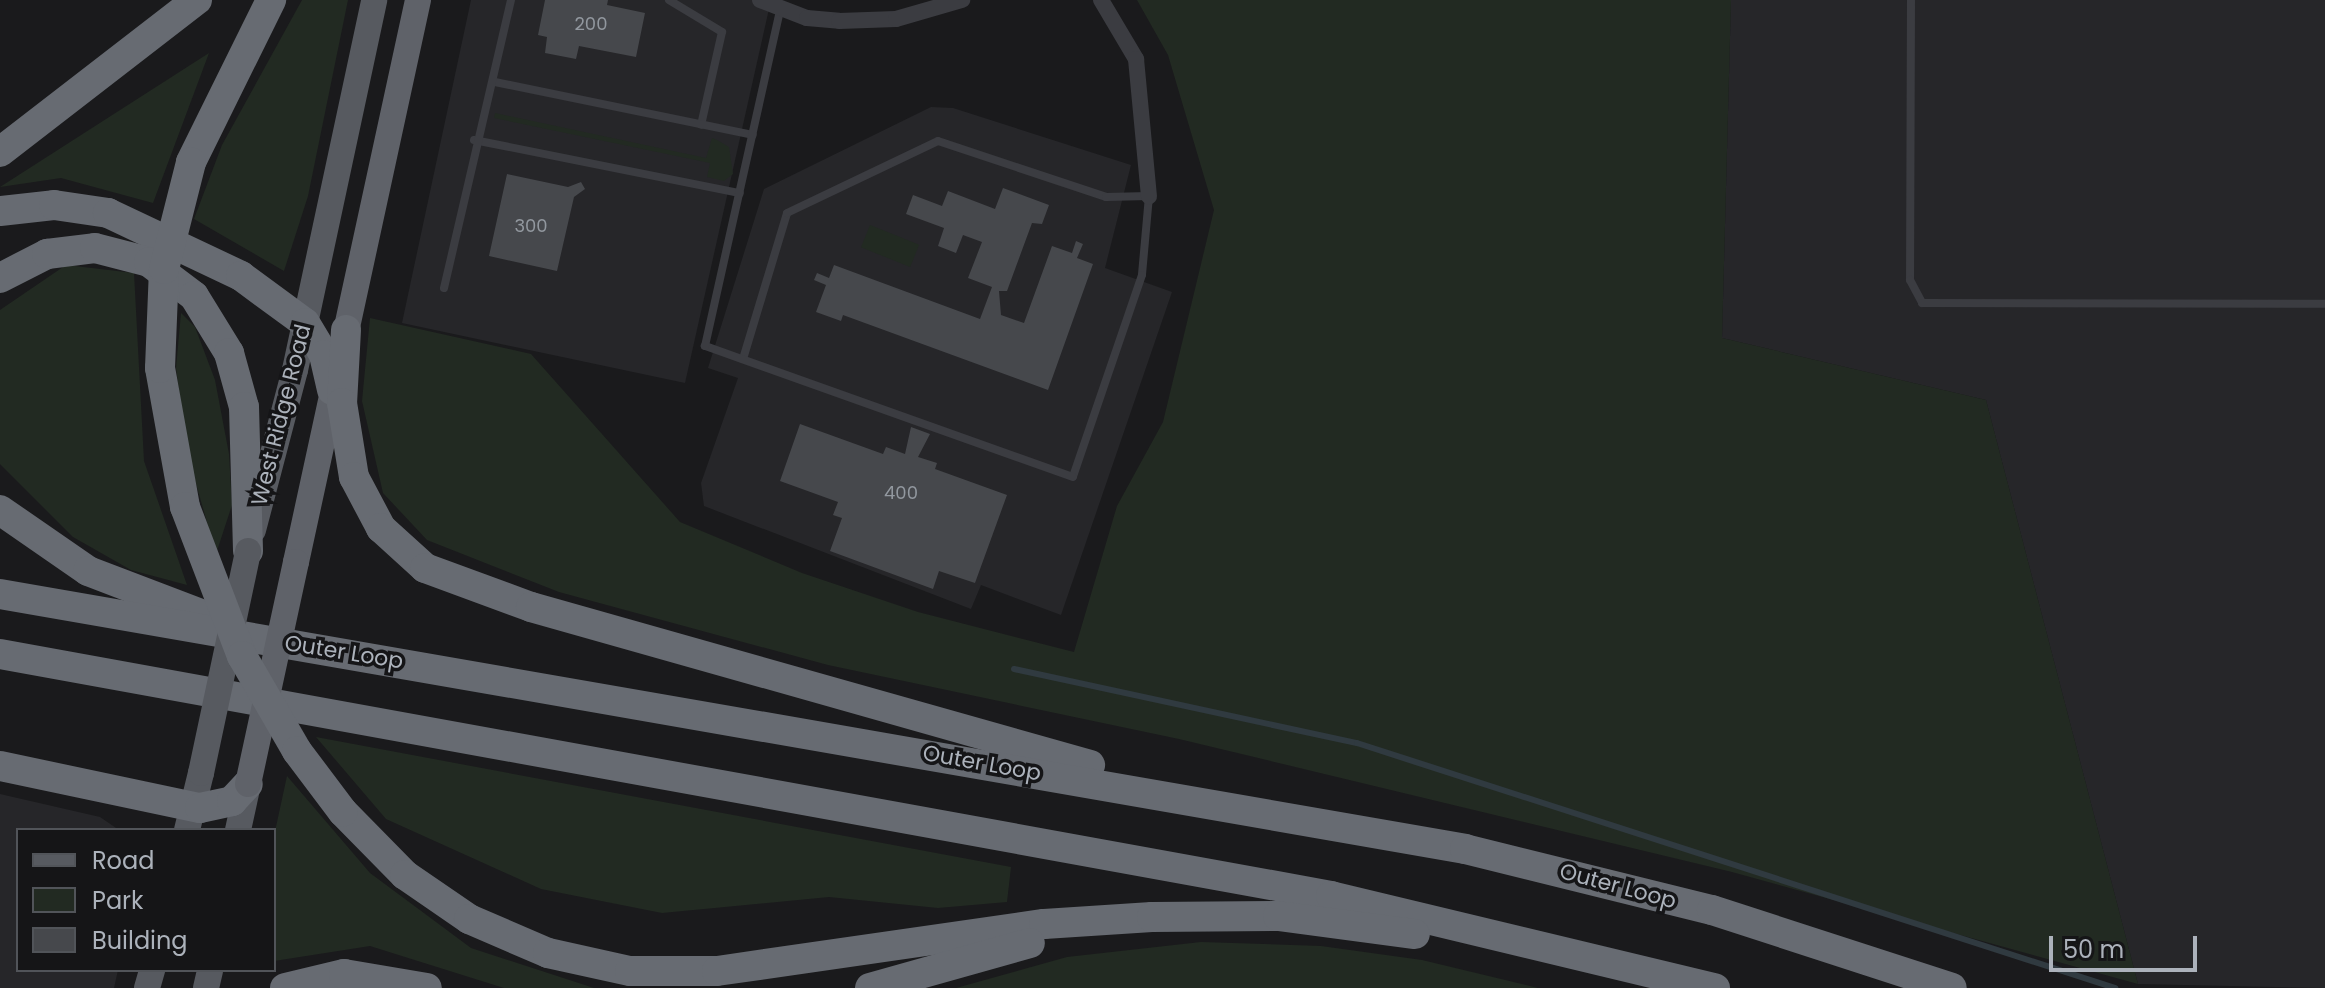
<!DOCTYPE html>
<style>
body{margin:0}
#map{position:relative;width:2325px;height:988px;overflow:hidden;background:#1a1a1c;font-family:Poppins,sans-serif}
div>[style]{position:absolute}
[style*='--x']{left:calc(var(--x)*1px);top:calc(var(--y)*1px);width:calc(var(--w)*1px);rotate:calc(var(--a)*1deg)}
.built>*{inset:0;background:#262629}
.green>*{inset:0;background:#222a22;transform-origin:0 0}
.stream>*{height:6px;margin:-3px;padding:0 3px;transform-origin:3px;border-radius:3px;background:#303a40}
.building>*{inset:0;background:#46484c}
.service>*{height:8px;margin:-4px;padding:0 4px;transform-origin:4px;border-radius:4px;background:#3b3c41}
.minor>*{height:16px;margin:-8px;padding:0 8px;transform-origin:8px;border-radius:8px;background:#3b3c41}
.primary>*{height:26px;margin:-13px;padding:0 13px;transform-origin:13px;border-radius:13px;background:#575a60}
.trunk>*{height:26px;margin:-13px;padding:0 13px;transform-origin:13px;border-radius:13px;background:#5f6269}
.motorway>*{height:30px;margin:-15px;padding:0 15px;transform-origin:15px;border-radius:15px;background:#676b72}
.primary-bridge>*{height:26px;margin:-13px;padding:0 13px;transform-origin:13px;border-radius:13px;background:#575a60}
.trunk-bridge>*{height:26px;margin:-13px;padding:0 13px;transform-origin:13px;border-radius:13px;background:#5f6269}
.motorway-bridge>*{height:30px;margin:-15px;padding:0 15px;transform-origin:15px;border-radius:15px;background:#676b72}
span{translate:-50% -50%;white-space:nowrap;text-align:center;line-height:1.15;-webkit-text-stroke:7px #151517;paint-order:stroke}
.number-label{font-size:18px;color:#92989f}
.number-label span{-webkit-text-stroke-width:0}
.street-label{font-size:22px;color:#acb2bb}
.legend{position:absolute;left:16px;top:828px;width:260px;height:144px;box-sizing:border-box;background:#151517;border:2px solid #515459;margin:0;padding:10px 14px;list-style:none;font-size:24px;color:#acb2bb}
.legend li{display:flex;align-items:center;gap:16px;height:40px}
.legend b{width:40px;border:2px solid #515459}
.scale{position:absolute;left:2049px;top:936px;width:148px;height:36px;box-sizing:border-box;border:4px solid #acb2bb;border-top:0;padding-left:10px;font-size:24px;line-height:28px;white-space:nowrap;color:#acb2bb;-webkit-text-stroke:6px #151517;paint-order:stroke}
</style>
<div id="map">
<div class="built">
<div style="clip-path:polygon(471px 0,771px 0,685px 383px,402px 323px)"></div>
<div style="clip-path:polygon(1731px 0,2325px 0,2325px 988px,2138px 984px,1986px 400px,1722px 338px)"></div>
<div style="clip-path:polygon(931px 107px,953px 108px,1131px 165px,1105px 268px,1172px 292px,1061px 615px,981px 585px,971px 609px,704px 506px,701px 483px,738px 378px,708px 368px,764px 189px)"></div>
<div style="clip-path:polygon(0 794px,100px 817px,119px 830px,18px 830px,18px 970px,118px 970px,114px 988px,0 988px)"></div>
</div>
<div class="green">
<div style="clip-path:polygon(302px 0,348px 0,308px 196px,284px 271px,194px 219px,222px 145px)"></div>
<div style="clip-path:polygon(1137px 0,1731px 0,1722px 338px,1986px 400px,2138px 984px,1732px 872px,1179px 739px,828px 665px,559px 592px,427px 540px,383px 493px,362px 401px,370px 318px,531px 354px,680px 522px,802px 573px,918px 612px,1074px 652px,1117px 506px,1163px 422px,1214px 210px,1168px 55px)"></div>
<div style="clip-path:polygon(209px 53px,153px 203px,61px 178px,0 187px)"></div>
<div style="clip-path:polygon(495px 113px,706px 158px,712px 138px,717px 140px,729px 147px,733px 174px,724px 181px,707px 177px,710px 163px,494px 118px)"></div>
<div style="left:870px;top:225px;width:53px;height:24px;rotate:22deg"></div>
<div style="clip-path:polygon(66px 265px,134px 273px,144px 461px,187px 585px,131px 570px,73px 537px,0 464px,0 310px)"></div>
<div style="clip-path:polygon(181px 313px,195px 327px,215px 380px,229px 454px,232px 505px,216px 554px,187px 452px,176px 368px)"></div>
<div style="clip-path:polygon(316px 737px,1011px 867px,1007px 902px,938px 908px,829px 897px,662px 913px,541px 889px,386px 819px)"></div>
<div style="clip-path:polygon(287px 776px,370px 873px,471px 948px,594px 988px,504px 988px,370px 946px,274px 961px,274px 836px)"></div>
<div style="clip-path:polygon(1201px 942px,1321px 946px,1422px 960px,1538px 988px,956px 988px,1067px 957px)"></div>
</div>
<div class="stream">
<div style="--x:1014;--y:669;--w:351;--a:12.2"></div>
<div style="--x:1357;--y:743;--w:797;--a:17.91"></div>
</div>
<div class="building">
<div style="clip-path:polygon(545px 0,608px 0,607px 5px,645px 13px,636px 57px,579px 46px,576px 59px,545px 53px,547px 37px,538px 35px)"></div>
<div style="clip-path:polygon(507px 174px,568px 187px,581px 182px,585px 189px,574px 197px,557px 271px,489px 256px)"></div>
<div style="clip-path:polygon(1003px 188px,1049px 205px,1042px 224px,1032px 223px,1007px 291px,999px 291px,1001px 315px,1024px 323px,1052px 246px,1072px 253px,1076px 241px,1083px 244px,1077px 258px,1093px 264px,1048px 390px,843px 315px,841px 321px,816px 312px,826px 285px,814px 280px,817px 273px,829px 278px,834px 265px,980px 319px,992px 287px,968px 278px,982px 242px,963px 235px,956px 253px,938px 246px,944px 228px,906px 214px,913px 195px,942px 206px,948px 191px,995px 209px)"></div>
<div style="clip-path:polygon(800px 424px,883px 454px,886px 447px,905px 454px,911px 427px,930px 434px,918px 457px,937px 463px,935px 469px,1007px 495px,975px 583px,939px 571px,933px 589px,830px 551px,842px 518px,833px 515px,838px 502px,780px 481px)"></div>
</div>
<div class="service">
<div style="--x:669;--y:0;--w:62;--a:31.1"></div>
<div style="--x:722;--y:32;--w:95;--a:102.7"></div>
<div style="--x:1911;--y:0;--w:280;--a:90.2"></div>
<div style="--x:1910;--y:280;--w:26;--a:62"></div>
<div style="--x:1922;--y:303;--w:403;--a:0.1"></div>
<div style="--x:495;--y:82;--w:263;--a:11.6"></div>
<div style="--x:474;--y:140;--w:271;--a:11.3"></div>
<div style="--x:444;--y:288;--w:296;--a:-76.9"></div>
<div style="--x:743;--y:359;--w:152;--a:-73.2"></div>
<div style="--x:787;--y:213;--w:167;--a:-25.5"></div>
<div style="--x:938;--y:141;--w:177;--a:18.4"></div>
<div style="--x:1106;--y:197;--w:43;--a:-1.3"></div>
<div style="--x:1149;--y:196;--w:79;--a:95.1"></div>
<div style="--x:1142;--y:275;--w:213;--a:108.9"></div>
<div style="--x:1073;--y:477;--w:391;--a:-160.4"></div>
<div style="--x:705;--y:346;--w:344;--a:-77.4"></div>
</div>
<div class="minor">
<div style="--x:760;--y:0;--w:50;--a:21"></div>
<div style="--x:807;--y:18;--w:32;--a:5"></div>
<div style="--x:839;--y:21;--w:57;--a:-2"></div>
<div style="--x:896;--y:19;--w:69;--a:-16.1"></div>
<div style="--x:1101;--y:0;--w:69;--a:59.3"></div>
<div style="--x:1136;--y:59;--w:138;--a:84.6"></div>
</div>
<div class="primary">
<div style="--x:253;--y:530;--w:165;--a:-75.3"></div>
<div style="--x:295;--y:370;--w:378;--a:-77.9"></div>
<div style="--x:187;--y:830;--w:59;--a:-76.2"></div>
<div style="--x:238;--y:830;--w:47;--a:-77.7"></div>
<div style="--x:147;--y:988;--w:19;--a:-74"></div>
<div style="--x:206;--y:988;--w:18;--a:-77"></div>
</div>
<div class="trunk">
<div style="--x:296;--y:562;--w:575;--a:-77.75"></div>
</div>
<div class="motorway">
<div style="--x:0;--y:152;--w:249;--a:-37.7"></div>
<div style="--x:191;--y:162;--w:181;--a:-63.7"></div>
<div style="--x:0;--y:211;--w:54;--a:-6.3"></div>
<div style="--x:54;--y:205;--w:55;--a:8.4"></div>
<div style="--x:108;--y:213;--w:147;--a:25.3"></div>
<div style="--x:241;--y:276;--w:79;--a:36.3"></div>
<div style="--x:305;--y:323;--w:37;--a:59"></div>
<div style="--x:324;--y:355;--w:36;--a:77"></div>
<div style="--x:0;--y:278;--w:53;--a:-27.1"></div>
<div style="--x:47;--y:254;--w:48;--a:-7.1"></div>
<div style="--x:95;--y:248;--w:56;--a:14.5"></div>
<div style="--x:149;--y:262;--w:56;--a:37.1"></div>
<div style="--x:194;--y:296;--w:67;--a:58.4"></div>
<div style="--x:229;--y:353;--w:56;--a:74.5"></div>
<div style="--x:244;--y:407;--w:144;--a:88.4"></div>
<div style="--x:346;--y:330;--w:73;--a:93.1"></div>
<div style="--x:342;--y:403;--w:75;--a:80.8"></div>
<div style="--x:354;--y:477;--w:58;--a:62.1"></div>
<div style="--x:381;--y:528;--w:59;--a:42.3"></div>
<div style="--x:425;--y:568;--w:113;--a:20.2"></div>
<div style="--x:531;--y:607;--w:581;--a:15.78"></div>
<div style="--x:160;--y:368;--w:141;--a:79.8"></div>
<div style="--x:0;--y:510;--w:107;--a:34.7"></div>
<div style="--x:88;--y:571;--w:123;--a:20.9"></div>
<div style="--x:0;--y:594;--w:1487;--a:9.87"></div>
<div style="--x:1465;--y:849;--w:254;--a:13.9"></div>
<div style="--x:1712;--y:910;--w:252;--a:18"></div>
<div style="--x:0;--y:654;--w:1353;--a:10.3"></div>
<div style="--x:1331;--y:896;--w:395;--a:13.5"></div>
<div style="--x:0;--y:766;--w:204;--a:11.9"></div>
<div style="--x:200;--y:808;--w:33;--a:-12"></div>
<div style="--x:232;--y:801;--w:23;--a:-47"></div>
<div style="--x:343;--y:812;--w:88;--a:45.5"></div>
<div style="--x:405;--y:875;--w:78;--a:34.5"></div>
<div style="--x:469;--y:919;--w:86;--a:23.3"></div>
<div style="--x:548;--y:953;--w:84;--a:12.4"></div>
<div style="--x:630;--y:971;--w:87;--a:0"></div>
<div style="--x:717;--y:971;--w:330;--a:-8.2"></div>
<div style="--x:1044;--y:924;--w:108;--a:-3.7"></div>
<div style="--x:1152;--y:917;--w:126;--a:-0.5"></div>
<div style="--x:1278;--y:916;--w:138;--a:7.5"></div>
<div style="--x:285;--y:988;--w:61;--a:-13.3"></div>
<div style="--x:344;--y:974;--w:84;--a:9.6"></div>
<div style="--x:870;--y:988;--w:166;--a:-15.7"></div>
</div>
<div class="primary-bridge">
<div style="--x:201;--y:773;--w:227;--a:-78"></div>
</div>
<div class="trunk-bridge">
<div style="--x:248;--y:784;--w:227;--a:-77.8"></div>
</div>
<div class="motorway-bridge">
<div style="--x:160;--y:368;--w:99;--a:-87.7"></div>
<div style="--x:164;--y:269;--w:110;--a:-75.8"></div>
<div style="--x:185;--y:507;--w:160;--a:69.1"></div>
<div style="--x:242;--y:656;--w:110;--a:59.9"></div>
<div style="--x:297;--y:751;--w:76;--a:53"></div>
</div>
<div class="number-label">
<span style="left:591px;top:24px">200</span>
<span style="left:531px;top:226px">300</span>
<span style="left:901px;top:493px">400</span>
</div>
<div class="street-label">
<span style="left:281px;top:415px;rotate:-76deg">West Ridge Road</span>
<span style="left:344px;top:652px;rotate:9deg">Outer Loop</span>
<span style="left:982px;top:763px;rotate:10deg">Outer Loop</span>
<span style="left:1618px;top:886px;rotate:15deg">Outer Loop</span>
</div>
<ul class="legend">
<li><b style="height:10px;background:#575a60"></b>Road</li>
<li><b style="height:22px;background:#222a22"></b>Park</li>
<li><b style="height:22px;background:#46484c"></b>Building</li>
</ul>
<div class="scale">50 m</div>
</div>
